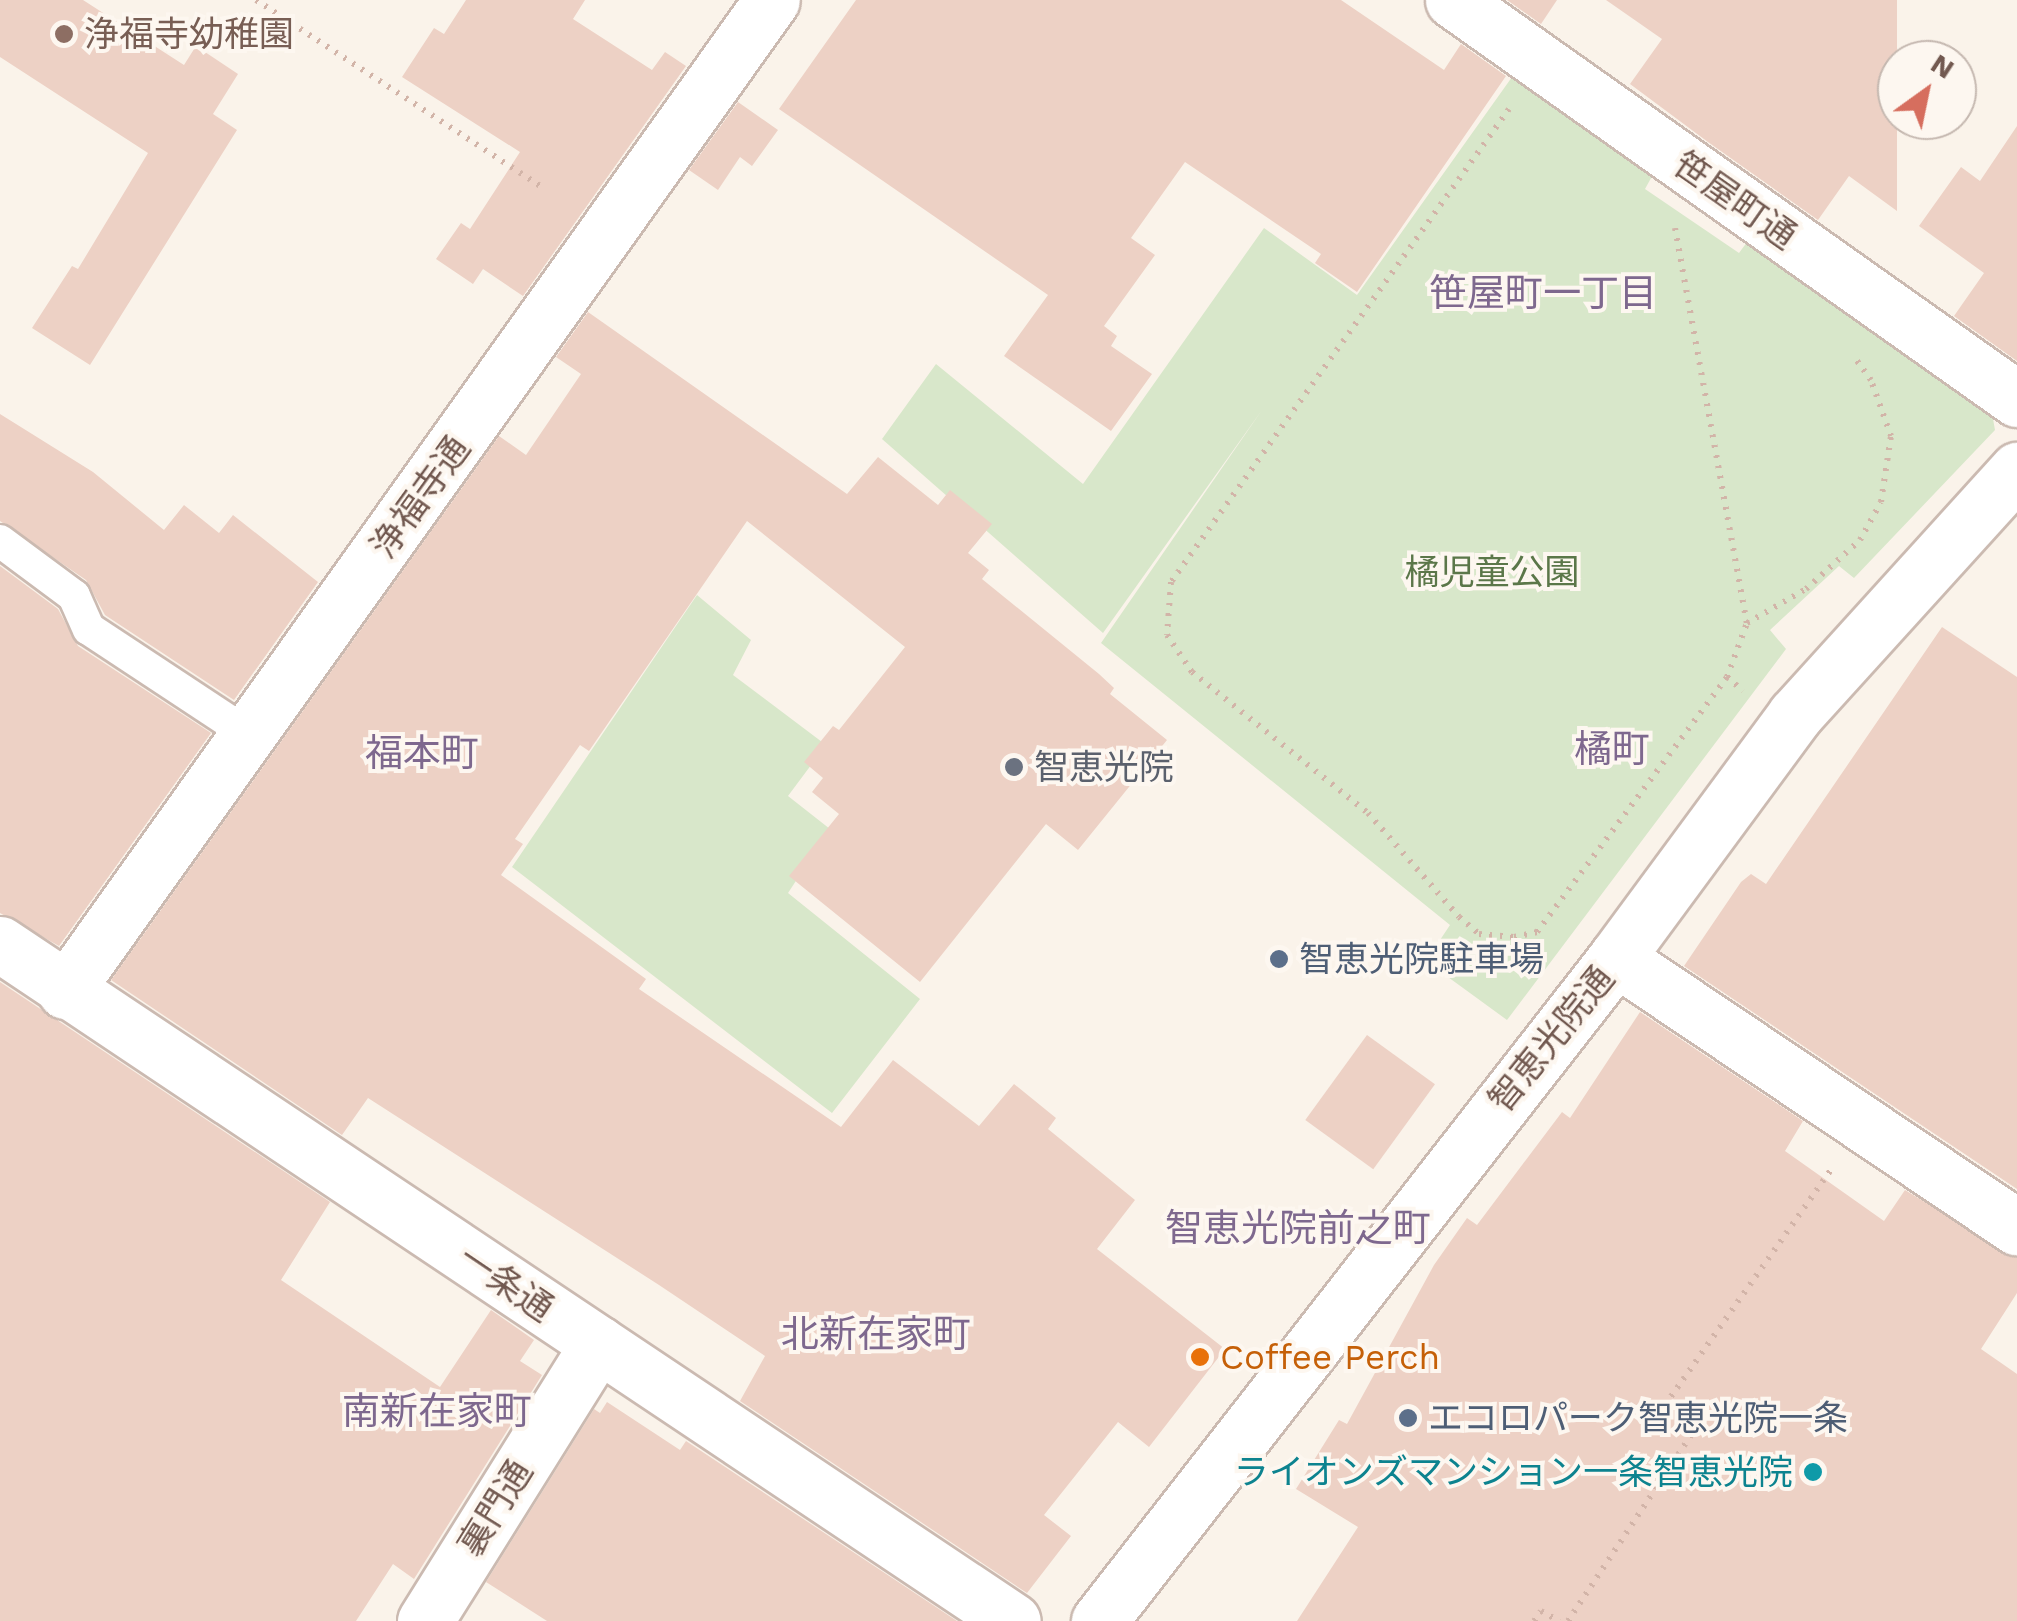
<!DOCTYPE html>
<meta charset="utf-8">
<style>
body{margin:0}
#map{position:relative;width:2017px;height:1621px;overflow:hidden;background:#faf3ea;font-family:"Work Sans","Noto Sans JP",sans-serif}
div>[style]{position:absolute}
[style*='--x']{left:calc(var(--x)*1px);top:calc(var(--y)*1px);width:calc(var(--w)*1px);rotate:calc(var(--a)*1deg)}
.green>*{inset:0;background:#d8e7ca}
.building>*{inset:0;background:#edd1c5;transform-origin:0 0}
.path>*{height:6px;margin-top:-3px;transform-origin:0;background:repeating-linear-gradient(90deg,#d2b4a8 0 2.5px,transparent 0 10.5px)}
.roads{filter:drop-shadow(2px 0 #cbbab1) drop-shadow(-2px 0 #cbbab1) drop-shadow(0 2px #cbbab1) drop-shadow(0 -2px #cbbab1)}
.lane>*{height:32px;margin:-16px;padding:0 16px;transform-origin:16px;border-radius:16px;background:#fff}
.street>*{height:55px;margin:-27.5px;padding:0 27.5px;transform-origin:27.5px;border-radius:27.5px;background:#fff}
.secondary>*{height:55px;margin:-27.5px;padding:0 27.5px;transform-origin:27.5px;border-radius:27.5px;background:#fff}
.dots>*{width:28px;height:28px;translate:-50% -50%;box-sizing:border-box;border:5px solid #fdf7f0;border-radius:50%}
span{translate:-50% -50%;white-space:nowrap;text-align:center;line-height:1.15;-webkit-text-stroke:8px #fdf7f0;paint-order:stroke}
.education-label{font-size:35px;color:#785e54}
.left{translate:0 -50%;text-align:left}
.street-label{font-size:35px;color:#725950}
.park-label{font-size:35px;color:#5b7749}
.worship-label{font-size:35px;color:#5b616d}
.service-label{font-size:35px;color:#4e5e75}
.food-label{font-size:35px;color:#c56008}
.culture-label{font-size:35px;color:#0d838f}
.right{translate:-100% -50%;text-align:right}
.neighbourhood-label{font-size:38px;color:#7e688e}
.north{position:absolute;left:1877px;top:40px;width:100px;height:100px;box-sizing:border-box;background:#fdf7f0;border:2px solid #c5b8b0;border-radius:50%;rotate:33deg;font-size:28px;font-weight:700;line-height:40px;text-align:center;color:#725950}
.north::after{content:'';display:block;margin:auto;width:35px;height:45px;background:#d66e5e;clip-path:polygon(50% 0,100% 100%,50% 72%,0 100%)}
</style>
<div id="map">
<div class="green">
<div style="clip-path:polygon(1517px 70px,1656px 169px,1645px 189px,1739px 253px,1753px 234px,1991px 408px,1995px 430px,1854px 578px,1839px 566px,1770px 630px,1786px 649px,1507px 1020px,1426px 961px,1450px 925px,1101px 643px,1262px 410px,1103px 633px,882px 439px,936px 364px,1083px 484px,1264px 228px,1357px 295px)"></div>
<div style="clip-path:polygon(697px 595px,751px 640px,733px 675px,826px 745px,788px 796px,830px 829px,788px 893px,920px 999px,832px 1113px,512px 867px)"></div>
</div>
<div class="building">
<div style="clip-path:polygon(0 0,83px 0,184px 65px,196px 46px,238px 74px,213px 114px,237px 130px,90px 365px,32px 328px,72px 266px,78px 269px,148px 153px,0 57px)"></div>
<div style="clip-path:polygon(466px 0,585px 0,573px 19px,652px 70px,665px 52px,686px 66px,523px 296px,483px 269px,473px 284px,436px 259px,461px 223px,470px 229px,520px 152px,402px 77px,434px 28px,444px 34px)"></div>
<div style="clip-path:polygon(856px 0,1341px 0,1444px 70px,1461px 44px,1506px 76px,1357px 292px,1315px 263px,1321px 254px,1185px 162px,1131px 238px,1155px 255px,1104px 326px,1117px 336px,1111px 346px,1152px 374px,1111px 431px,1004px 356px,1048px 295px,779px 109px)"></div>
<div style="clip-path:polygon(1507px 0,1557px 0,1541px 24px)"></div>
<div style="clip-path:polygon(1606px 0,1897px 0,1897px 211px,1849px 176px,1818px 220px,1708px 142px,1630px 84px,1662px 39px)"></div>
<div style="clip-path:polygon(738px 102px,778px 130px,752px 166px,740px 157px,718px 190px,689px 170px)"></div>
<div style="clip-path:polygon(2017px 126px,2017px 361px,1954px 316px,1984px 273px,1919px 226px,1961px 167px,1980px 181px)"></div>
<div style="clip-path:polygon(588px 312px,847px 494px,878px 457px,938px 505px,950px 490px,992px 524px,968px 553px,989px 570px,982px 579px,1099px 674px,1114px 688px,1110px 694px,1167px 740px,1078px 850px,1046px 824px,920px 982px,789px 876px,839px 814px,812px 792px,823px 778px,804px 762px,833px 726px,839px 730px,905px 647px,747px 521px,589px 751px,580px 745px,515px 839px,523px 844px,501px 875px,646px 979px,639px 989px,841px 1127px,893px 1060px,979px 1126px,1014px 1084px,1056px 1118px,1048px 1129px,1135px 1200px,1097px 1249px,1225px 1349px,1149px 1447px,1118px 1422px,1044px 1515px,1071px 1536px,1027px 1593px,740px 1401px,765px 1356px,659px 1285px,368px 1098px,342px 1135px,111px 980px,499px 436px,526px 455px,581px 374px,556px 357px)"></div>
<div style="clip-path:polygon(0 414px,93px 472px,164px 530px,184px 505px,219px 533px,233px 515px,318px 582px,234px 700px,105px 615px,86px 580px,0 521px)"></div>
<div style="clip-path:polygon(0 566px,58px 609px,78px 646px,211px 733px,59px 946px,0 913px)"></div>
<div style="clip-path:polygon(1942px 627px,2017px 677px,2017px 1189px,1684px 966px,1741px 882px,1751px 874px,1766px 884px)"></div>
<div style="clip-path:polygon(0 982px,330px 1202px,281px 1280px,440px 1387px,491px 1310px,534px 1340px,520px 1361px,542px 1375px,414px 1579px,393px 1564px,356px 1621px,0 1621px)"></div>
<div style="clip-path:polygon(1640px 1012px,1803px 1121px,1785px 1151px,1884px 1221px,1905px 1190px,2017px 1258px,2017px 1293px,1981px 1349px,2017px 1374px,2017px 1621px,1297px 1621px,1358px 1527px,1296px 1489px,1339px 1420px,1347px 1424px,1434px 1265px,1467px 1218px,1477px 1225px,1562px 1112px,1570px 1118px)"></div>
<div style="left:1367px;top:1035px;width:84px;height:105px;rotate:36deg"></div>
<div style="clip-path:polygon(607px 1402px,680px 1450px,686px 1441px,957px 1621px,547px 1621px,486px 1582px,594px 1409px,600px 1413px)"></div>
</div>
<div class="path">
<div style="--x:256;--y:0;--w:342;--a:33.2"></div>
<div style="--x:1509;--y:109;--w:581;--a:125.55"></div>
<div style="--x:1171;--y:582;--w:53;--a:94.3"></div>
<div style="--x:1167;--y:635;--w:45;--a:56"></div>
<div style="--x:1192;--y:672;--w:226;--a:38.7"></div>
<div style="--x:1368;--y:813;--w:138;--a:48.8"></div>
<div style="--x:1459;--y:917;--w:26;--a:40"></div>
<div style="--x:1479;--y:934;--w:35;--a:5"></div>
<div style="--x:1514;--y:937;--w:24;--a:-12"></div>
<div style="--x:1537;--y:932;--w:318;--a:-53.3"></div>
<div style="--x:1727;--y:677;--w:21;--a:41"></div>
<div style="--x:1675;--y:228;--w:402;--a:79.7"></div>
<div style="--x:1727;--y:677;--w:58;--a:-69.7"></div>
<div style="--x:1747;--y:623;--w:68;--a:-30"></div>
<div style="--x:1806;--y:589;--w:73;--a:-42.2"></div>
<div style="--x:1860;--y:540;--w:43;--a:-61.1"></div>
<div style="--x:1881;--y:502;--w:67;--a:-81.4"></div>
<div style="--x:1891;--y:436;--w:59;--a:-109.7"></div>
<div style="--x:1871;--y:380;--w:27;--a:-126"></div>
<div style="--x:1534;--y:1621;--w:12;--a:-55"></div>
<div style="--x:1541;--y:1611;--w:21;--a:29"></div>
<div style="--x:1568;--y:1621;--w:230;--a:-56.5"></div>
<div style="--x:1695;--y:1429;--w:38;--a:-141"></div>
<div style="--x:1665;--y:1405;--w:290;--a:-54.8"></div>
</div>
<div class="roads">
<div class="lane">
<div style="--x:0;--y:541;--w:92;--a:36.6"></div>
<div style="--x:74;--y:596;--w:36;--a:66"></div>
<div style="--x:89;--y:629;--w:193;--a:33.4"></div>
</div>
<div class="street">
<div style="--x:1453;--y:0;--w:691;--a:35.28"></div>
<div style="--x:0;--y:944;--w:1218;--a:33.76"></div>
<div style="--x:1616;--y:958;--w:483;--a:33.9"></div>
<div style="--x:65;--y:991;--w:1217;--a:-54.5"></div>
<div style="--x:425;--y:1621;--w:327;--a:-58"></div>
</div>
<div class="secondary">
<div style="--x:1099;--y:1621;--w:841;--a:-52.05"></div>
<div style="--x:1616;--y:958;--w:302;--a:-53.6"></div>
<div style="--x:1795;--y:715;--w:331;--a:-47.8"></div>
</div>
</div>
<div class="dots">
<div style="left:64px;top:34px;background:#8d6e63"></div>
<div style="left:1014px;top:767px;background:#6b7280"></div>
<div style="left:1279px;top:959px;background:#5c6f8a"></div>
<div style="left:1200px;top:1357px;background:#e8710a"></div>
<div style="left:1408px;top:1418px;background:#5c6f8a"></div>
<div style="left:1813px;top:1472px;background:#0f9aa8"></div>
</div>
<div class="education-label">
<span class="left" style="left:84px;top:34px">浄福寺幼稚園</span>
</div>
<div class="street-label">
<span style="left:1735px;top:200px;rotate:35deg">笹屋町通</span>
<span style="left:420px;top:497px;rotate:-54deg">浄福寺通</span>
<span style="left:1551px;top:1039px;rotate:-51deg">智恵光院通</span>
<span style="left:506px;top:1283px;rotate:34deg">一条通</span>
<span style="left:495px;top:1508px;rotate:-58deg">裏門通</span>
</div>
<div class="park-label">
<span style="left:1492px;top:572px">橘児童公園</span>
</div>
<div class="worship-label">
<span class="left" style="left:1034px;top:767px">智恵光院</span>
</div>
<div class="service-label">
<span class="left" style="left:1299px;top:959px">智恵光院駐車場</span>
<span class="left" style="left:1428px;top:1418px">エコロパーク智恵光院一条</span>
</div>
<div class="food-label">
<span class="left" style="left:1220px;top:1357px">Coffee Perch</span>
</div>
<div class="culture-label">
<span class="right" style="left:1793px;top:1472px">ライオンズマンション一条智恵光院</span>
</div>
<div class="neighbourhood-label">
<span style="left:1543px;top:294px">笹屋町一丁目</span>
<span style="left:1612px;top:750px">橘町</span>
<span style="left:422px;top:754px">福本町</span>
<span style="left:1298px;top:1229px">智恵光院前之町</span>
<span style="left:876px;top:1335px">北新在家町</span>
<span style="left:437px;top:1412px">南新在家町</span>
</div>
<div class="north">N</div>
</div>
